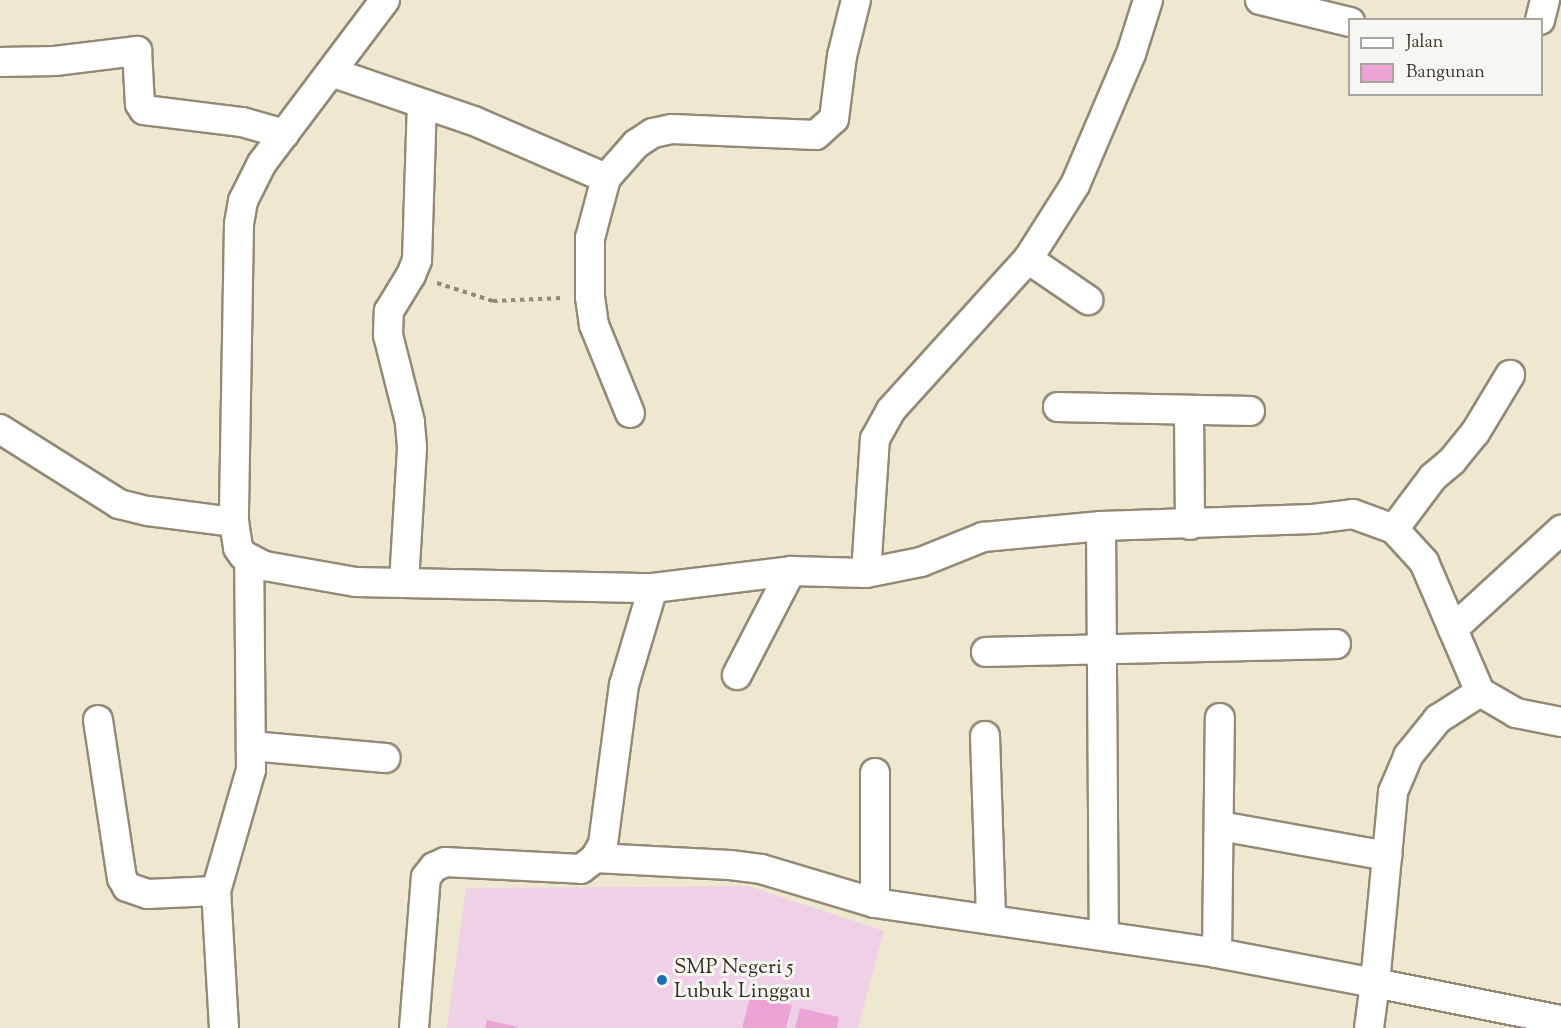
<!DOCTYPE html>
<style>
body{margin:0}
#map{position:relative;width:1561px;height:1028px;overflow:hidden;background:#eee8d0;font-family:"Sorts Mill Goudy",serif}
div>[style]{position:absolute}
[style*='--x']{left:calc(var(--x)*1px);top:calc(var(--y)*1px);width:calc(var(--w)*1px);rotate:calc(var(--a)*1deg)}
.built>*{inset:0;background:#efd0e7}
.building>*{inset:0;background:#eca4d7}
.path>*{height:4px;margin-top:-2px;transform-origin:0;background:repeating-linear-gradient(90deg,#948977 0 4.5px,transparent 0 9px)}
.roads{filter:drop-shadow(2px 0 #948977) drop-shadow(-2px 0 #948977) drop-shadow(0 2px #948977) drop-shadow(0 -2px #948977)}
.street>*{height:28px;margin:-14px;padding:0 14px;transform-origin:14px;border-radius:14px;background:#fff}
.dots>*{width:16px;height:16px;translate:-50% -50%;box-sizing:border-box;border:3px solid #f6f6f2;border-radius:50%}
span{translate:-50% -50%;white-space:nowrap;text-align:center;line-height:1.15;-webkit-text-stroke:6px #f6f6f2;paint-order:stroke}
.poi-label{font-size:21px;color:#3b2a1e}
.left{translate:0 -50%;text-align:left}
.legend{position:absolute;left:1348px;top:18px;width:195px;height:78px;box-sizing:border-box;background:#f6f6f2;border:2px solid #aba49d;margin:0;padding:8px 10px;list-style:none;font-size:18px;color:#3b2a1e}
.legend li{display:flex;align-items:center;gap:12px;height:30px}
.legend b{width:30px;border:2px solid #aba49d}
</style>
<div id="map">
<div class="built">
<div style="clip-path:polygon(748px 886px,884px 931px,858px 1028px,447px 1028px,466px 888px)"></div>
</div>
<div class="building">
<div style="clip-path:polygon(751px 994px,792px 1005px,786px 1028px,742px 1028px)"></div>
<div style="clip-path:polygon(800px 1008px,839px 1017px,837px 1028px,795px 1028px)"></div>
<div style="clip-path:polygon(487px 1020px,518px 1027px,518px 1028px,485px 1028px)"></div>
</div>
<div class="path">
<div style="--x:437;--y:283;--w:59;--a:17.8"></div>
<div style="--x:493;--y:301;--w:69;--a:-2.5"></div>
</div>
<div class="roads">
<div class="street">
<div style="--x:385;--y:0;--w:204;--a:127"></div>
<div style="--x:262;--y:163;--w:42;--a:116.6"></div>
<div style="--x:243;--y:201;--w:23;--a:100"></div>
<div style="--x:239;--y:224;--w:298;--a:91"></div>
<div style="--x:234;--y:522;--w:26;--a:81"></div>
<div style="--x:238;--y:548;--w:9;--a:54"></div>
<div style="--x:243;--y:555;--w:25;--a:27"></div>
<div style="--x:265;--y:566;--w:92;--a:10"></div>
<div style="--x:356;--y:582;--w:297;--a:1.2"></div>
<div style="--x:653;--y:588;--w:139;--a:-7"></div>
<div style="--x:791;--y:571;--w:75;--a:1.5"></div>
<div style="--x:866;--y:573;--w:56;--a:-11.3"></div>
<div style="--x:921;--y:562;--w:67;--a:-22"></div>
<div style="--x:983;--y:537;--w:119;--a:-5.3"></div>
<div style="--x:1101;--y:526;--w:212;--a:-1.9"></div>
<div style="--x:1313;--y:519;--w:40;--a:-7.1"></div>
<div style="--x:1353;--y:514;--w:44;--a:20.1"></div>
<div style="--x:1394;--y:529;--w:45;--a:47.7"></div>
<div style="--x:1424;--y:562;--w:142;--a:66.7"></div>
<div style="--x:1480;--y:692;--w:42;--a:30.3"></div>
<div style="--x:1516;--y:713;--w:46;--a:11.3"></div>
<div style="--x:1260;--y:0;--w:93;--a:13.7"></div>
<div style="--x:1540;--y:20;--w:21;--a:-76"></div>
<div style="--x:0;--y:62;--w:55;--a:-1"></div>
<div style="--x:55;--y:61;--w:83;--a:-7"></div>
<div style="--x:137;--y:51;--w:53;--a:86.8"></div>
<div style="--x:140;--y:104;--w:7;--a:56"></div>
<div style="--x:144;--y:110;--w:99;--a:7"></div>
<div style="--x:242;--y:122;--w:44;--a:15.9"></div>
<div style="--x:331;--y:72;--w:151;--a:18.9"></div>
<div style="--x:474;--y:121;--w:144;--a:23.4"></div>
<div style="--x:606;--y:178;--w:45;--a:-48.6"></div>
<div style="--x:636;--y:144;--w:20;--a:-33"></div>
<div style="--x:653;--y:133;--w:19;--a:-12"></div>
<div style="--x:672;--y:129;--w:144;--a:2.4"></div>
<div style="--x:816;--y:135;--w:24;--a:-42"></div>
<div style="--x:834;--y:119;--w:64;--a:-82.8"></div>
<div style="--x:842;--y:56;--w:58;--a:-76"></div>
<div style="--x:606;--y:178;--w:62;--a:104.9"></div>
<div style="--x:590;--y:238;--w:59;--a:90"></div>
<div style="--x:590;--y:297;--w:28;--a:82"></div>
<div style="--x:594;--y:325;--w:95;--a:67.8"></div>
<div style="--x:1028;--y:259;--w:73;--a:34.3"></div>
<div style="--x:1058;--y:407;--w:192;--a:1.2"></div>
<div style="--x:1189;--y:410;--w:115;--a:89.5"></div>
<div style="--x:0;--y:429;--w:141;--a:32.2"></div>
<div style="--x:119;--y:504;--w:30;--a:14"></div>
<div style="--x:148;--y:511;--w:87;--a:7.3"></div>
<div style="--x:1101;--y:526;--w:410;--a:89.6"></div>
<div style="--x:1394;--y:529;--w:65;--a:-53.1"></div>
<div style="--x:1433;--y:477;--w:25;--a:-40"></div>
<div style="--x:1452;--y:461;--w:36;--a:-51"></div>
<div style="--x:1475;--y:433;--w:68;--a:-58.9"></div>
<div style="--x:866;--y:573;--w:134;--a:-86.2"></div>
<div style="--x:875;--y:439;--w:33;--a:-61"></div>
<div style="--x:891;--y:410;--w:204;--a:-47.8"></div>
<div style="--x:1028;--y:259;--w:88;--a:-57.6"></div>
<div style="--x:1075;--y:185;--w:142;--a:-66.9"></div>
<div style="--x:1131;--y:54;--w:57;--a:-72.5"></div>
<div style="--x:404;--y:583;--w:136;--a:-86.6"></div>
<div style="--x:412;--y:447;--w:25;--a:-95"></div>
<div style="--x:410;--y:422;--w:90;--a:-104.2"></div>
<div style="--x:388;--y:335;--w:24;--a:-88"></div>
<div style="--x:389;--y:311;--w:42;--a:-58.6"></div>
<div style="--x:411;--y:275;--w:16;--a:-68"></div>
<div style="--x:417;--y:260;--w:156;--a:-88.2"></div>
<div style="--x:1453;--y:629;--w:147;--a:-42.5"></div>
<div style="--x:986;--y:652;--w:350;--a:-1.3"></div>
<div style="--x:737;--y:675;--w:117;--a:-62.6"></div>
<div style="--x:98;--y:720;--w:160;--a:81.4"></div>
<div style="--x:122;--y:878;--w:10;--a:61"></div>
<div style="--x:127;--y:887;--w:21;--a:19"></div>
<div style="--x:147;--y:894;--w:69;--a:-2.5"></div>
<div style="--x:985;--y:736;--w:184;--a:88.1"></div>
<div style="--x:251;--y:746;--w:135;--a:5.1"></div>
<div style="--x:875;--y:773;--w:130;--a:90"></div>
<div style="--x:1220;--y:826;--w:170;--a:10.2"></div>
<div style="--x:595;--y:858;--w:135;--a:3"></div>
<div style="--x:730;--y:865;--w:31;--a:7"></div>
<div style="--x:761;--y:869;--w:119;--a:16.6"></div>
<div style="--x:875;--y:903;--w:346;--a:8.3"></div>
<div style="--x:1217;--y:953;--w:161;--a:10.8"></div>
<div style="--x:1375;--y:983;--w:192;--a:-84.6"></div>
<div style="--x:1393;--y:792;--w:39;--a:-67"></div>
<div style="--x:1408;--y:756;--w:48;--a:-51"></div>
<div style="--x:1438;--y:719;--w:50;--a:-32.7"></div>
<div style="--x:1217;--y:953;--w:235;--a:-89.3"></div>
<div style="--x:224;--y:1028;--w:137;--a:-93.3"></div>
<div style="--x:216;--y:891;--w:126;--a:-73.9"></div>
<div style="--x:251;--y:770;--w:211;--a:-90.5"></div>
<div style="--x:414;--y:1028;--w:151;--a:-85.5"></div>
<div style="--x:426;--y:877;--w:13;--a:-51"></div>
<div style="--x:434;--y:867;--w:12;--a:-24"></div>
<div style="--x:445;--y:862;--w:136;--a:2.9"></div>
<div style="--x:581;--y:869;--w:18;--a:-38"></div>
<div style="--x:595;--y:858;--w:16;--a:-60"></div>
<div style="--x:603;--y:844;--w:160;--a:-82.5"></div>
<div style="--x:624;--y:685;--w:101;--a:-73.4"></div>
<div style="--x:1369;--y:1028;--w:45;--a:-82.4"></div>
<div style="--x:1375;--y:983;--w:190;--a:11.3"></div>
</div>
</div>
<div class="dots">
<div style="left:662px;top:980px;background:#1f6fb2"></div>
</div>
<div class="poi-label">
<span class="left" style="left:674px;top:980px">SMP Negeri 5<br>Lubuk Linggau</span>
</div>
<ul class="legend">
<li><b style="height:8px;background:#fff"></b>Jalan</li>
<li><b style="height:16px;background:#eca4d7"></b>Bangunan</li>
</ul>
</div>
